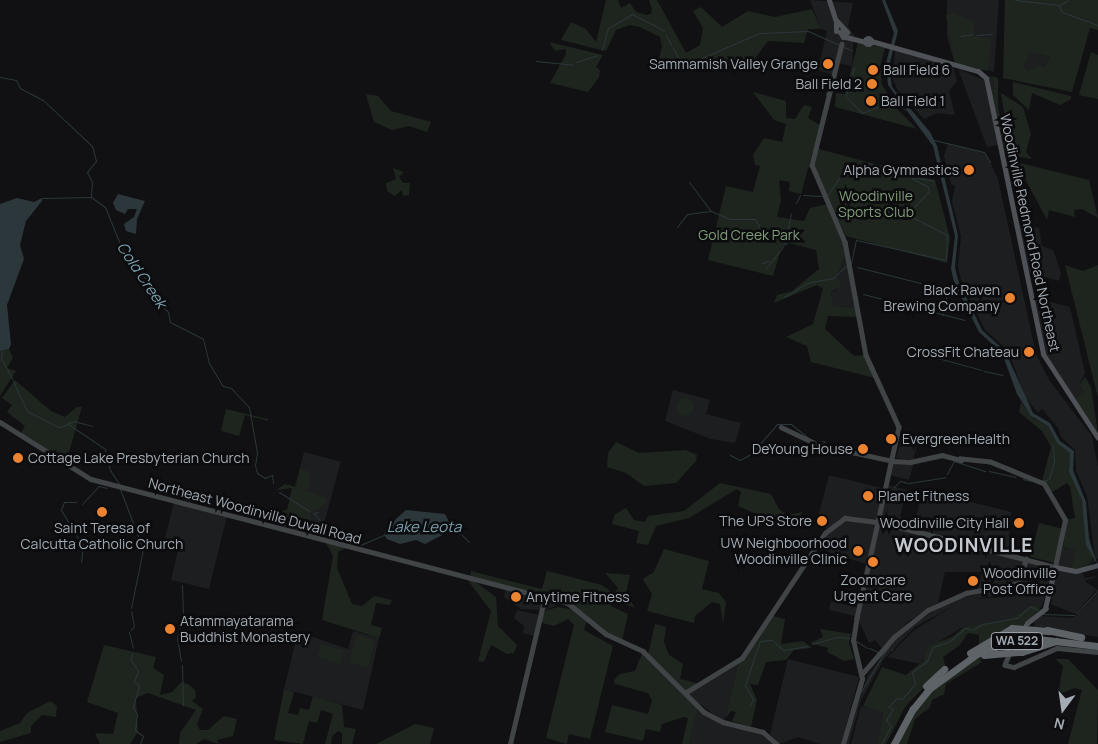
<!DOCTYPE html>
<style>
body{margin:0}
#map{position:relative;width:1098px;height:744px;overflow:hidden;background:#111113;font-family:Manrope,sans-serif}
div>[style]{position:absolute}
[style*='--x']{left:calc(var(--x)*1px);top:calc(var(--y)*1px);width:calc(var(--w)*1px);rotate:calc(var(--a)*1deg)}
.built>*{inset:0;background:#1d1e20;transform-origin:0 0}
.green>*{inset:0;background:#1e251e;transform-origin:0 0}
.round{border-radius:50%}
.water>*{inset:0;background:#2b373b}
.stream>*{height:1px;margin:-0.5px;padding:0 0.5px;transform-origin:0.5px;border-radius:0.5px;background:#2b373b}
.secondary>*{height:4.5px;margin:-2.25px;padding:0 2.25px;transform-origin:2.25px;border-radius:2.25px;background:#404447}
.primary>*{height:5px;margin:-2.5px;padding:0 2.5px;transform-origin:2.5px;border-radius:2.5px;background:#4e5256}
.primary>.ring{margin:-2.5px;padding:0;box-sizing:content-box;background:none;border:5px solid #4e5256;border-radius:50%}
.motorway>*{height:7px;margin:-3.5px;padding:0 3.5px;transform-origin:3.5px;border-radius:3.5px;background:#5e6368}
.primary-bridge>*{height:5px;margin:-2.5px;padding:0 2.5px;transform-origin:2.5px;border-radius:2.5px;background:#4e5256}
.dots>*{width:14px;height:14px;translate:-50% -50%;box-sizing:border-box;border:2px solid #0c0c0e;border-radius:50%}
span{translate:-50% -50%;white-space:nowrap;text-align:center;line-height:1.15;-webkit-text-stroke:5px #0c0c0e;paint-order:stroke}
.shield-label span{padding:1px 4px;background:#0c0c0e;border:1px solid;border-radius:4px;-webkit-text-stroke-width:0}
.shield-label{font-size:12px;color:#a3abb3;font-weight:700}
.poi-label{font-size:14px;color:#a3abb3}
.right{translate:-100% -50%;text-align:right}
.left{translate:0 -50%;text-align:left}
.park-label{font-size:14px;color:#809e7a}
.street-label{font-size:14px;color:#a3abb3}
.water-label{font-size:15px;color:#7aa1ae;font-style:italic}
.district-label{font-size:19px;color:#c4c9cf;font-weight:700;letter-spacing:1px}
.north{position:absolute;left:1038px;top:684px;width:50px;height:50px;-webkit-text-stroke:4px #0c0c0e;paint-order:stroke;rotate:194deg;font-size:14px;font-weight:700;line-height:20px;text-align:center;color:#a3abb3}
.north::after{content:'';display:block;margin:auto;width:18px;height:22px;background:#a3abb3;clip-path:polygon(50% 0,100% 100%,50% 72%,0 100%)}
</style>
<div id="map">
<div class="built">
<div style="clip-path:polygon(810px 0,853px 3px,848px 26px,854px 35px,852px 66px,837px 63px,833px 75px,818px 70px,827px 31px,821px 29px)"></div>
<div style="clip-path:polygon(947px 0,999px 0,994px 72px,954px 61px,947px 37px)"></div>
<div style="clip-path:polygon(895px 49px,952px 63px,957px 81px,949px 91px,955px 115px,937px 113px,924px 119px,898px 91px,893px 79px)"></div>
<div style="clip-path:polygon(1030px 52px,1050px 57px,1044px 67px,1029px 71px,1024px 66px)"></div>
<div style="clip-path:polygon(958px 69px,984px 80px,991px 76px,997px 79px,998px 145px,987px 147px)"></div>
<div style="clip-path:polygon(948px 143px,986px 153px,998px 179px,1036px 354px,1049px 380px,1092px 436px,1098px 467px,1098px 558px,1082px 573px,1085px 578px,1098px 576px,1085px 581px,1098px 590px,1098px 637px,1034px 627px,1034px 622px,1041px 616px,1073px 618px,1098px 593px,1095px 591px,1075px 614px,1051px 604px,1054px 585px,976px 599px,1047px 594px,1040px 609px,1035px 604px,1007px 620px,961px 628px,932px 646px,920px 664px,888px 657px,913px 631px,953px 606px,915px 627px,884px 659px,861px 700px,849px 744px,844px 744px,868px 675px,899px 634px,949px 601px,1019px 585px,977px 591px,982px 572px,945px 572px,938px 603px,909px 621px,882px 648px,875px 640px,869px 643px,859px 621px,870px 565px,815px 548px,827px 529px,816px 525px,829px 475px,886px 489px,888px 485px,907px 490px,900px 517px,915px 521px,923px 490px,1011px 512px,1008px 555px,1055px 567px,1061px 547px,1075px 550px,1071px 569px,1085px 568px,1095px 558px,1087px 496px,1076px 471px,1075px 450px,1061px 437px,1058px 428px,1042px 409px,1038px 413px,1025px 397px,1008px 350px,985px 330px,961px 280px,958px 266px,961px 236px,952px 202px,955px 186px,951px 184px,944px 156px)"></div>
<div style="clip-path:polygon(1002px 157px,1011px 160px,1023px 186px,1008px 186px)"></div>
<div style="clip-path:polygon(1018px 223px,1039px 228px,1042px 246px,1053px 250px,1056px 258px,1061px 273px,1059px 281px,1027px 272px)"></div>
<div style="clip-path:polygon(847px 250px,857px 308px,833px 306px,831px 292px,836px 290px,837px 276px)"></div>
<div style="clip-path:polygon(1032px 297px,1070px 307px,1085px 373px,1079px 385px,1084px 391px,1075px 399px,1045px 353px)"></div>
<div style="clip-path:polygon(673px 390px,710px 400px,706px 414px,741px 423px,735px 443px,711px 439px,665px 421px)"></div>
<div style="clip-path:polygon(901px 441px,917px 445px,913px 460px,896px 458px)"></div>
<div style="left:304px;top:452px;width:38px;height:81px;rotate:15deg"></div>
<div style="clip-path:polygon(893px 461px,914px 462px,909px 480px,890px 475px)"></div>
<div style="clip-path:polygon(174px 502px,227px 516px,209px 589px,171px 580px,180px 542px,165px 538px)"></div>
<div style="clip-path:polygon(506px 589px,561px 602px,561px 604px,545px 610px,521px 609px,504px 597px)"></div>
<div style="left:831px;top:601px;width:30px;height:9px;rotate:14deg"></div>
<div style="clip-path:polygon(517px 610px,539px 615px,534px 636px,523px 633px,524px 626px,514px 618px)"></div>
<div style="clip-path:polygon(353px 631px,379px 638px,363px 710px,284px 689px,298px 632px,348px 649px)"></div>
<div style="clip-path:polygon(788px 659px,859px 677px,841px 744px,820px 744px,798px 737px,779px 744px,770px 734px)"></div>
<div style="clip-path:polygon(739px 660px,724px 722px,685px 693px)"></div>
<div style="clip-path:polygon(861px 706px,883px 711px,877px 744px,851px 744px)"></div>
<div style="clip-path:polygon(697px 709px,707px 717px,761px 735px,772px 744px,689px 744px)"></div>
</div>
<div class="green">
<div style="clip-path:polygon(606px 0,618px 0,621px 8px,630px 3px,636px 12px,646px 15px,651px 14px,652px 9px,649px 0,657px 0,686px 53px,700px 45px,703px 28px,693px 11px,701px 7px,722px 27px,748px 11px,775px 17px,812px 9px,821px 29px,808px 29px,804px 43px,768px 41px,753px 61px,690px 72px,658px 64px,662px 46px,660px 37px,640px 27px,630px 25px,616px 30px,606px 51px,561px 40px,571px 22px,586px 29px,596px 42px)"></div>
<div style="clip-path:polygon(evenodd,1005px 0,1098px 0,1098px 30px,1090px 28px,1072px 92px,1003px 78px,1005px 0,1030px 52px,1050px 57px,1044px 67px,1038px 65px,1029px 71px,1024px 66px,1030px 52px)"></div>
<div style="clip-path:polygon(953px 13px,974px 22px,974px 36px,991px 39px,988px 71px,955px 63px,946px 15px)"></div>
<div style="clip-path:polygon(549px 42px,603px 55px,596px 67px,600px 70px,599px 77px,588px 92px,550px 83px,566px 54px,566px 49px,555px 51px)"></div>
<div style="clip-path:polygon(858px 42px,885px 48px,880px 67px,882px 85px,898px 110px,917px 129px,835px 107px,836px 93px,845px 94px)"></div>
<div style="clip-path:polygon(1091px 52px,1098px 55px,1098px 99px,1079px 95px)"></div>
<div style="clip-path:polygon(993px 76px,998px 78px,998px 107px,1008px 155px,1002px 152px,990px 91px,995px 89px)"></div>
<div style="clip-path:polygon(1013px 82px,1071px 96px,1071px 99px,1060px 105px,1032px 93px,1029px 110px,1013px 95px)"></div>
<div style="clip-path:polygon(753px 92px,786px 101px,786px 118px,795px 119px,804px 105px,812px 107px,808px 118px,820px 125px,801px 194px,789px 191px,790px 182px,779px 180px,781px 200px,777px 217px,804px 221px,810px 208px,828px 204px,847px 250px,837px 276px,842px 285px,831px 292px,833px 306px,857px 308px,858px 317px,828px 316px,825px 329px,854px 356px,866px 355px,879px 379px,811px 362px,807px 346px,786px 337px,813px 324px,823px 289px,817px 285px,774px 303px,777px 295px,792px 291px,819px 269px,816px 250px,789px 243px,781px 249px,773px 276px,708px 260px,726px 186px,753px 192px,760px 166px,755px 165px,753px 155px,764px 138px,782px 142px,786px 124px,774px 120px)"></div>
<div style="clip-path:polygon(1001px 93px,1023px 107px,1031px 134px,1026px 152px,1032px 159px,1014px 156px,1010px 150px)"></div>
<div style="clip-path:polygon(366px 94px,378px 96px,391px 111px,431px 122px,427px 132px,409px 126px,392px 130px,374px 122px)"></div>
<div style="clip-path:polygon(815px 148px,935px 180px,950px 238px,947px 263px,846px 236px,813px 165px)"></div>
<div style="clip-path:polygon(1016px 162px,1089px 180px,1098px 218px,1082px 209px,1074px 210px,1075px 217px,1049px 210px,1047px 220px)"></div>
<div style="clip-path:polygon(393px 168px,404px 172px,399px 177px,403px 183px,410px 183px,409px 195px,403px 196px,402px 190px,395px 196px,387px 191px,386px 183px,396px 179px)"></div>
<div style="clip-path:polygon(1065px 265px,1083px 271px,1098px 265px,1098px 398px)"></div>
<div style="clip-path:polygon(9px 349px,13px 358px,7px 368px,16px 371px,0 396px,0 351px)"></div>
<div style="clip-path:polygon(1085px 377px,1091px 387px,1098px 433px,1075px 399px,1084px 391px,1079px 385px)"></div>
<div style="clip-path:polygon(15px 380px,51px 411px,65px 417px,77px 407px,82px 407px,66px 463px,21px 433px,25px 426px,7px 412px,12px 405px,2px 398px)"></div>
<div class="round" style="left:676px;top:398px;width:18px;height:18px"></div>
<div style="clip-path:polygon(1021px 402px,1033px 418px,1048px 426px,1057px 443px,1071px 453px,1069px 468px,1082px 500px,1093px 559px,1085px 568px,1071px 569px,1075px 550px,1063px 547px,1067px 520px,1075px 518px,1070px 487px,1067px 483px,1052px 492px,1042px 481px,1051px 447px,1042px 431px,1019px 412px)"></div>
<div style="clip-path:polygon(226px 409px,268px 419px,268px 421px,245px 415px,239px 436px,221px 431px)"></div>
<div style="clip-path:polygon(616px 442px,639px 453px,686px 450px,697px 455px,696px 461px,676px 483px,644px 486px,626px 473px,607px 467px,608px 453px)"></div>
<div style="clip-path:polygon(300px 469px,311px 472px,309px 481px,312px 482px,307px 490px,302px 489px,328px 499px,323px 507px,311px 512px,311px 534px,284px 527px,282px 520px,288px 514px,282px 511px,287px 510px,292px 488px,276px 490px,285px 484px,296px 487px)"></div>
<div style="clip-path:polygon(720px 483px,771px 494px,779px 509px,788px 515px,802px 512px,799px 519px,791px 526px,775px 520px,762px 524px,756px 514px,738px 506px,741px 492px,737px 489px,689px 518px,656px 526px,648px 545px,636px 543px,639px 531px,612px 524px,615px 514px,626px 508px,634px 520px,645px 522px,648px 516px,684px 511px)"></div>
<div style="left:1039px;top:523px;width:25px;height:35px;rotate:14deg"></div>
<div style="clip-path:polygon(325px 541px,346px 548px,338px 552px,337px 568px,352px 604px,362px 606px,374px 596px,392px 600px,390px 605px,376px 603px,371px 625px,382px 628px,379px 638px,322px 620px,333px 556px)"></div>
<div style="clip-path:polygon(664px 549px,709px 561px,702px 589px,719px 593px,726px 602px,723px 624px,720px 604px,712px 602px,695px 616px,694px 623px,647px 611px,652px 594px,643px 579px,654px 572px)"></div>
<div style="clip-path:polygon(471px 571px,542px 589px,547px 571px,602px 585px,614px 594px,618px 588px,605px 573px,630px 575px,626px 593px,635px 608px,613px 599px,611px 606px,628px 614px,622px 641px,587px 621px,584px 630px,613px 646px,590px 739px,569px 734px,567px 744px,546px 738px,574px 625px,568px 619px,554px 626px,539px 622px,541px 612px,558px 607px,575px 610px,572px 605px,473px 580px,496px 597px,498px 626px,517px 645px,514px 653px,507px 654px,491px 645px,484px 662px,478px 661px,491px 611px,469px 582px)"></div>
<div style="clip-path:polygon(1035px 604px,1040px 609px,1022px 626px,979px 645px,979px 635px,968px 633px,960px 645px,943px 657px,945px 665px,905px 707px,886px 744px,877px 744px,883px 712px,863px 706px,882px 667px,906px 675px,923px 661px,928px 646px,952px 637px,964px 627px,1006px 620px)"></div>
<div style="clip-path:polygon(773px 616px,785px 619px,781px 644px,803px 641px,812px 648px,794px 650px,786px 660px,766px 662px,758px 685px,750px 684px,757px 700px,751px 727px,732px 721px,736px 712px,731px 711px,725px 719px,738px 664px)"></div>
<div style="clip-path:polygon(655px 624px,666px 627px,664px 642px,669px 655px,683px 664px,680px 679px,700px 684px,686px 693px,698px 706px,689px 744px,682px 744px,688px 718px,684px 717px,662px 724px,660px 732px,646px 729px,643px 741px,605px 732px,612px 705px,648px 714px,652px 700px,648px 693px,615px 684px,614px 680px,620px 674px,635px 671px,643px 651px,648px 655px)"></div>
<div style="clip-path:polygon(820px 629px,851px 634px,849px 643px,854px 659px,844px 661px,827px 652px,828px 648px,810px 643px,823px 637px)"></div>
<div style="left:357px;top:635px;width:19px;height:28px;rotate:16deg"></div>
<div style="left:321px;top:644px;width:24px;height:14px;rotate:15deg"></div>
<div style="clip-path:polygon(104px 645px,156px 657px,153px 668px,164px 675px,160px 695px,172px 692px,181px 682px,188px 684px,195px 690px,196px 697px,192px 701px,203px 709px,197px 724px,200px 730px,208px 730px,224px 716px,237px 719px,233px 736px,217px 740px,219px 744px,204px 739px,196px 744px,179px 744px,180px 733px,196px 710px,148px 693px,136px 698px,138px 732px,130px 744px,100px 744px,95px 733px,113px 734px,118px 713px,87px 702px)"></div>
<div style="clip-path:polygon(980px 658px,982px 662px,946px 684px,944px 694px,932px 700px,930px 707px,915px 719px,907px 744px,896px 744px,922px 699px,966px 663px)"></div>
<div style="clip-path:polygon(1055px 659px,1068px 659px,1098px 690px,1097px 744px,1068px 744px,1082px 690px,1074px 688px,1063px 693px,1059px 690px,1063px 666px)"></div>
<div style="clip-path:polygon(284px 689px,294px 692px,288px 713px,298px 715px,300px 708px,309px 710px,313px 696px,342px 705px,344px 727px,356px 729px,352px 744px,342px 744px,342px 733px,338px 731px,332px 736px,331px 744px,325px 744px,333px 714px,321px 710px,317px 723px,309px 721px,303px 744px,274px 740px)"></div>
<div style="clip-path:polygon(50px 701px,57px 706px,56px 717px,42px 715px,31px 726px,31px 733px,0 742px,0 731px,20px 723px,27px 713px)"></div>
<div style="clip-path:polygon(415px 724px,434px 728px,430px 744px,376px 744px)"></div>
</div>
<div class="water">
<div style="clip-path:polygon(882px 0,885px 0,898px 31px,889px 66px,892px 87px,930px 132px,937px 146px,958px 235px,955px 267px,958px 280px,982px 330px,1005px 351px,1033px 413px,1050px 423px,1060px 441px,1074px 451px,1073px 470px,1086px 502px,1089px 539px,1098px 566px,1086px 545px,1082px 500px,1069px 472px,1070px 453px,1057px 443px,1048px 426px,1031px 416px,1017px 394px,1002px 353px,979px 332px,954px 282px,951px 269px,955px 236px,933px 146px,888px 85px,886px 63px,894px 33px)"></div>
<div style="clip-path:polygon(118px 194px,145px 201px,137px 219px,136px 234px,126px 231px,124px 224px,134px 217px,137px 209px,128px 209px,125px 214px,116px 210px,113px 203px)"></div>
<div style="clip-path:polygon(17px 198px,34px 202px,42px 198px,42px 201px,26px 221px,20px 245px,24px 259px,7px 305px,11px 344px,9px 349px,0 351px,0 204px)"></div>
<div style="clip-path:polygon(406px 510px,445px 514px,449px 522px,446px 533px,425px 544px,416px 540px,400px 544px,387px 539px,384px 535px,388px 526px)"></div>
</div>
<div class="stream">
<div style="--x:1015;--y:0;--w:45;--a:6.3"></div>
<div style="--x:1060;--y:5;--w:9;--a:-32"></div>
<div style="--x:1058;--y:5;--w:8;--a:60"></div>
<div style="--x:1062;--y:12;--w:38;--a:20"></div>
<div style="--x:666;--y:35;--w:11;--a:63"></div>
<div style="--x:976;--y:35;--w:16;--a:-4"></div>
<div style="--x:961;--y:36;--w:12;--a:-9"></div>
<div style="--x:844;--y:47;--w:8;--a:23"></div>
<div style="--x:673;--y:48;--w:21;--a:61"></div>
<div style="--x:602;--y:50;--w:23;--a:-75"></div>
<div style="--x:608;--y:28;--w:28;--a:-30"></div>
<div style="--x:632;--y:14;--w:36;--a:27"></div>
<div style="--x:536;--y:61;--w:37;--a:6"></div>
<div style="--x:576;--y:62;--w:22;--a:-18"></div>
<div style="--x:688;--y:64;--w:77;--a:-23.6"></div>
<div style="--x:759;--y:33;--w:49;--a:-2.3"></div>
<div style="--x:808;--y:31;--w:34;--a:24"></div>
<div style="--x:834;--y:67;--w:3;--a:-72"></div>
<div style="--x:0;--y:77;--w:16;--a:11"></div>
<div style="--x:16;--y:80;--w:9;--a:63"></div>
<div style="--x:20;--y:88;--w:26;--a:28"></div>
<div style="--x:43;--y:100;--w:67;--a:43.2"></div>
<div style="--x:92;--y:146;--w:16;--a:75"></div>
<div style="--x:96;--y:161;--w:14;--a:129"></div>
<div style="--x:87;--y:172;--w:11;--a:63"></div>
<div style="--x:92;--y:182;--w:14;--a:94"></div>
<div style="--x:826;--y:95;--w:19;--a:-74"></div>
<div style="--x:846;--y:95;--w:29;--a:-74"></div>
<div style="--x:845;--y:96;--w:24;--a:45"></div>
<div style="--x:862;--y:113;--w:28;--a:-21"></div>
<div style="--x:888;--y:103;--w:18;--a:19"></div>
<div style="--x:934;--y:140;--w:51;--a:13.5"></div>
<div style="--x:984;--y:152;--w:12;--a:59"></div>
<div style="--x:865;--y:167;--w:4;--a:-76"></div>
<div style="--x:866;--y:163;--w:50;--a:17.4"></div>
<div style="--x:857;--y:168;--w:5;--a:11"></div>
<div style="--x:841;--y:172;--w:5;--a:-53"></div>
<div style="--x:917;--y:178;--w:17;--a:10"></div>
<div style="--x:689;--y:182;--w:36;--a:53"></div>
<div style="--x:711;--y:211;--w:21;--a:23"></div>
<div style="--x:730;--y:219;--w:25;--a:0"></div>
<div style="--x:755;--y:219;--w:24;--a:62"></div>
<div style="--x:830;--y:191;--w:16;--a:-55"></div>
<div style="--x:803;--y:195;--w:19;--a:3"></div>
<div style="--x:827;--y:195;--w:4;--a:-45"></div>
<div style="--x:91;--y:197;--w:17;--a:36"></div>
<div style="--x:105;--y:207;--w:48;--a:67.8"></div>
<div style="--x:123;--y:251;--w:48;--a:51"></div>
<div style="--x:153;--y:288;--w:9;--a:90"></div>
<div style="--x:153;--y:297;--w:21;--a:45"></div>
<div style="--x:168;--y:312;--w:10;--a:79"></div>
<div style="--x:170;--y:322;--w:37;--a:27"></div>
<div style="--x:203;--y:339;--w:25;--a:76"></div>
<div style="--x:209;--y:363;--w:27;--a:59"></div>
<div style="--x:223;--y:386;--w:8;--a:14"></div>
<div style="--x:231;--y:388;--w:26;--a:47"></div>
<div style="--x:249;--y:407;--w:47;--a:80.1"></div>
<div style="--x:257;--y:453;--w:12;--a:99"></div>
<div style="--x:255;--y:465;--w:8;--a:76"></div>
<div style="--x:257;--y:473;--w:9;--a:32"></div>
<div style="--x:265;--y:478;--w:8;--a:-23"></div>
<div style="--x:272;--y:475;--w:8;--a:83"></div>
<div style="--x:42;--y:198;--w:49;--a:-1.2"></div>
<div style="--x:796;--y:203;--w:9;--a:-63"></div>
<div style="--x:677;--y:227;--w:16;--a:-52"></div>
<div style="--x:687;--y:214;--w:24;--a:-7"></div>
<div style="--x:778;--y:238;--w:8;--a:-23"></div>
<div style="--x:785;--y:244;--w:31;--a:-79"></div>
<div style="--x:762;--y:263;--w:7;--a:-16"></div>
<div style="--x:851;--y:263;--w:24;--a:-78"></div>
<div style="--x:856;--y:240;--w:92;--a:12.5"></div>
<div style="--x:946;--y:260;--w:25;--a:-88"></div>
<div style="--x:947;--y:235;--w:38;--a:-153"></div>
<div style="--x:913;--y:218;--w:11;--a:-85"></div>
<div style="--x:914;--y:207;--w:22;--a:-47"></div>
<div style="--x:929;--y:191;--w:4;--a:-104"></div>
<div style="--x:928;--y:187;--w:21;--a:-151"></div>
<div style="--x:857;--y:267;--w:94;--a:14.2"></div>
<div style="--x:948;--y:290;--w:26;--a:103"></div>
<div style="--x:766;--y:268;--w:27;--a:-51"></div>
<div style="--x:863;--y:294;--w:105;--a:14.3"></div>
<div style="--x:784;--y:297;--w:27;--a:-31"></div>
<div style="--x:807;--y:283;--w:26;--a:-11"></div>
<div style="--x:833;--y:278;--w:21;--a:-43"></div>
<div style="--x:2;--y:351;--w:7;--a:98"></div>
<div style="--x:1;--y:358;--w:24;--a:62"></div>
<div style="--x:934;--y:357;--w:50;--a:15.2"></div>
<div style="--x:984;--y:371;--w:19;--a:12"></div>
<div style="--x:13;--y:381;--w:33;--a:65"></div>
<div style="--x:27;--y:411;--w:36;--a:27"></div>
<div style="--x:59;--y:427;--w:9;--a:-18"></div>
<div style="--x:68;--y:424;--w:45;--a:34"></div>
<div style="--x:105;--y:449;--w:22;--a:77"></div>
<div style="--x:110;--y:470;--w:17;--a:57"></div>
<div style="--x:77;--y:422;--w:16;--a:14"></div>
<div style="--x:68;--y:423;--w:8;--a:-14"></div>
<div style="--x:817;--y:442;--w:7;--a:-8"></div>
<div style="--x:824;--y:441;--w:5;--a:68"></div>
<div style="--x:730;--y:455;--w:11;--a:27"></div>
<div style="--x:740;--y:460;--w:13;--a:-29"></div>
<div style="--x:751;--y:454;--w:40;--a:-49"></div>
<div style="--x:777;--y:424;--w:14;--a:0"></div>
<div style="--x:791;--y:424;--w:21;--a:39"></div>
<div style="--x:989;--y:471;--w:27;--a:13"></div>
<div style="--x:947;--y:474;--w:15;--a:-62"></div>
<div style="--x:954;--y:461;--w:33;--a:18"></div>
<div style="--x:1023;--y:479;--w:9;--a:13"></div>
<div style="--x:1043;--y:481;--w:6;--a:-18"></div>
<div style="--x:1049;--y:479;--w:19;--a:-74"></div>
<div style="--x:1054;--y:461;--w:16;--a:-94"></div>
<div style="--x:909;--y:483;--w:37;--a:-9"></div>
<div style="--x:894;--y:487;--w:8;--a:-45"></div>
<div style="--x:900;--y:481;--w:8;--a:14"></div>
<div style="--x:120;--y:489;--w:64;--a:69"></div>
<div style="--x:143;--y:549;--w:60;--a:101.5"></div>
<div style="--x:279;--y:492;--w:36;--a:32"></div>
<div style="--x:76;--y:502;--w:12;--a:180"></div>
<div style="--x:64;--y:502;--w:9;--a:111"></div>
<div style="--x:61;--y:510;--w:42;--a:58.6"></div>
<div style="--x:83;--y:546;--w:16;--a:97"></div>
<div style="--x:82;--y:504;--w:25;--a:-47"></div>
<div style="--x:99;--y:486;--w:8;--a:14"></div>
<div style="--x:313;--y:513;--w:14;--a:45"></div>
<div style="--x:314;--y:513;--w:4;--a:-14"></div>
<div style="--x:447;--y:531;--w:14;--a:12"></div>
<div style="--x:461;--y:534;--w:11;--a:45"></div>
<div style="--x:346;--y:543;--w:4;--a:14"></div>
<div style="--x:779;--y:543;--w:14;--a:12"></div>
<div style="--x:793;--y:546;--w:15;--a:-23"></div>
<div style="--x:358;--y:546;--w:28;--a:-23"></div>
<div style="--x:1076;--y:613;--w:29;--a:-46"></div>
<div style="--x:1042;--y:614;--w:32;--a:2"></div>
<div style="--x:131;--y:630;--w:5;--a:-53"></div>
<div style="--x:134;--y:626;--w:15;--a:-101"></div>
<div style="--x:973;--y:630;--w:11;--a:-34"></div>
<div style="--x:982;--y:624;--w:36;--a:-10"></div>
<div style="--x:1017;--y:618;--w:18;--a:-43"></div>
<div style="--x:1030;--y:606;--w:10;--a:29"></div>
<div style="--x:129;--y:632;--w:16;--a:76"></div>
<div style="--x:856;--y:641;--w:13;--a:32"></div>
<div style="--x:812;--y:644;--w:25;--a:-16"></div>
<div style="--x:836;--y:637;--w:13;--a:4"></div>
<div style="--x:869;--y:648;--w:10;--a:24"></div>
<div style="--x:892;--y:649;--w:1;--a:90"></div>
<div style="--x:132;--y:653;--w:7;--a:98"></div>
<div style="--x:131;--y:660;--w:13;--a:58"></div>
<div style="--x:138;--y:671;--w:11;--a:112"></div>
<div style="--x:134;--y:681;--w:7;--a:45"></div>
<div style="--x:139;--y:686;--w:22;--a:106"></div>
<div style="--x:133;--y:707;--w:8;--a:60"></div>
<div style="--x:137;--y:714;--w:16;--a:97"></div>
<div style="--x:135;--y:730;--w:10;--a:37"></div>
<div style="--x:143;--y:736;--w:9;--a:111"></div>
<div style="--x:883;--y:655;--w:10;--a:-53"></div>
<div style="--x:181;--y:661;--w:22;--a:-100"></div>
<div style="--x:177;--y:639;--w:25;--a:-76"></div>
<div style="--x:183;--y:615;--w:30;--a:-92"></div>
<div style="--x:182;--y:665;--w:40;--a:88.6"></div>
<div style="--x:860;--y:693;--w:44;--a:-58.8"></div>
<div style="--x:750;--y:706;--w:8;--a:-67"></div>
<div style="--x:753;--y:699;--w:16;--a:-120"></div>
<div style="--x:745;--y:685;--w:46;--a:-71.2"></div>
<div style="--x:760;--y:641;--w:12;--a:-5"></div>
<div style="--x:772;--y:640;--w:15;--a:42"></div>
<div style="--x:783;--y:650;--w:25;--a:-9"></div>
<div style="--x:881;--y:744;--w:21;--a:-61"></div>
<div style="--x:891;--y:726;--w:8;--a:-130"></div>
<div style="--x:886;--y:720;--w:13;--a:-58"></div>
<div style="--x:893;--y:709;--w:5;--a:-158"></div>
<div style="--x:888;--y:707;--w:13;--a:-45"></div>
<div style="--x:897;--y:698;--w:5;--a:11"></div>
<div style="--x:902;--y:699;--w:20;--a:-49"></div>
<div style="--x:915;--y:684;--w:12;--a:-104"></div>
<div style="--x:912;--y:672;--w:19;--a:-36"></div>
<div style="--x:927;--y:661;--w:15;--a:-67"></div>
<div style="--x:933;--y:647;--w:18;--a:-19"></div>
<div style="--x:950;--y:641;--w:20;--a:-41"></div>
<div style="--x:965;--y:628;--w:6;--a:9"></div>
</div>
<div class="secondary">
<div style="--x:842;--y:44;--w:125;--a:103.9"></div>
<div style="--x:812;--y:165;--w:84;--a:66.8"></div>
<div style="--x:845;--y:242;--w:115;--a:79.5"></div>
<div style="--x:866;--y:355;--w:79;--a:65.4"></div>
<div style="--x:899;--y:427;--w:196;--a:102.4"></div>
<div style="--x:0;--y:422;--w:107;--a:32.1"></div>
<div style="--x:91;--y:479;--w:493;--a:14.6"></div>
<div style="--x:568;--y:603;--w:49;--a:39.2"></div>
<div style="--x:606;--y:634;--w:41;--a:24.7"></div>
<div style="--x:643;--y:651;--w:86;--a:45"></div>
<div style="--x:704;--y:712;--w:21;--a:28"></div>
<div style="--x:723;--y:722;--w:41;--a:14"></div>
<div style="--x:763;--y:732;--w:18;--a:41"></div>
<div style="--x:781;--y:427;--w:42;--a:25.3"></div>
<div style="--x:819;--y:445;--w:76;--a:12.2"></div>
<div style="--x:893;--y:461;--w:17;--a:3"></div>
<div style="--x:910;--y:462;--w:33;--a:-12"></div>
<div style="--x:942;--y:455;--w:20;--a:15"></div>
<div style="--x:1010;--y:653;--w:13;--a:113"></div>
<div style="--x:1005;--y:665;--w:9;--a:13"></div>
<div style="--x:1014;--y:667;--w:47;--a:-23.8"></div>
<div style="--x:1057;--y:648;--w:41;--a:5.6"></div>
<div style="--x:862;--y:674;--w:49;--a:-49.1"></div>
<div style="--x:894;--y:637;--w:43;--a:-38.5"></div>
<div style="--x:928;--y:610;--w:42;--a:-24.1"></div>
<div style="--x:966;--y:593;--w:54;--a:-10.7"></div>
<div style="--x:1019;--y:583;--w:25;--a:-74"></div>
<div style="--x:685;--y:693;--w:67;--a:-31.6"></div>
<div style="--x:742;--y:658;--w:150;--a:-56.4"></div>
<div style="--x:825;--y:533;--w:25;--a:-37"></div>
<div style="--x:845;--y:518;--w:34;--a:7"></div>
<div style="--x:879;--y:522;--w:182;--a:14.3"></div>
<div style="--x:1055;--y:567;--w:48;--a:-78"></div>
<div style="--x:1065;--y:520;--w:42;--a:-120.3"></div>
<div style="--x:1044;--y:484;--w:58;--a:-157.8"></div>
<div style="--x:990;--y:462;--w:30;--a:-174"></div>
<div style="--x:510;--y:744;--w:152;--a:-76.7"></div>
<div style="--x:843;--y:744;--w:68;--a:-73.7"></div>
<div style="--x:862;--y:679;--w:39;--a:-103"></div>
<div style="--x:853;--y:641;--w:25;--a:-81"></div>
</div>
<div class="primary">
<div style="--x:829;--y:0;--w:20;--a:72"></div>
<div style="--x:835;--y:19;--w:18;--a:47"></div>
<div style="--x:847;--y:32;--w:6;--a:129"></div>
<div style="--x:843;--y:37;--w:6;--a:-121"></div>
<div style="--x:840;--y:32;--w:5;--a:-22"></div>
<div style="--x:836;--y:22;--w:9;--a:90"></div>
<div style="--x:846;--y:37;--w:21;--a:14"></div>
<div class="ring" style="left:865px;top:38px;width:1px;height:1px"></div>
<div style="--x:871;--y:41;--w:111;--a:15.7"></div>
<div style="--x:978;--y:71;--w:11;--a:41"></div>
<div style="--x:986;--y:78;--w:282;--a:78.3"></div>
<div style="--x:1043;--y:354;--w:100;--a:56.8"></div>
<div style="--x:1045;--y:608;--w:42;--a:-76.3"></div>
<div style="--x:1055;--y:567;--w:21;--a:11"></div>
<div style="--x:1076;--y:571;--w:23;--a:-15"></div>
<div style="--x:1019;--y:636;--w:15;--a:-58"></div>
<div style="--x:1027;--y:623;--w:24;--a:-38"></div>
</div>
<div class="motorway">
<div style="--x:1047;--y:630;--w:35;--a:12"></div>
<div style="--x:970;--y:653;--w:49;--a:-30.8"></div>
<div style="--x:1012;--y:628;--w:38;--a:5"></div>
<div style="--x:984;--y:655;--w:38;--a:-5"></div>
<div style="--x:1022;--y:652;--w:36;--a:-18"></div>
<div style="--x:926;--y:686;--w:25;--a:-43"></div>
<div style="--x:894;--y:744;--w:40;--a:-62"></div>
<div style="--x:913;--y:709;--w:26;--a:-51"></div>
<div style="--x:929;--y:689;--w:59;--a:-36.1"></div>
<div style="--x:977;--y:654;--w:28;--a:-21"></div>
<div style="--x:1003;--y:644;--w:35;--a:-8"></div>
<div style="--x:1038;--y:639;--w:60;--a:6.7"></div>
</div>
<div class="primary-bridge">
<div style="--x:1012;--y:648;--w:14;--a:-60"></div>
</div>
<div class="dots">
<div style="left:828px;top:64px;background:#ec8330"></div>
<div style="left:873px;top:70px;background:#ec8330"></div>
<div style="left:872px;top:84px;background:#ec8330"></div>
<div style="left:871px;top:101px;background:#ec8330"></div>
<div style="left:969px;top:170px;background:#ec8330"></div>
<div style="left:1010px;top:298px;background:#ec8330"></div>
<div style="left:1029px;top:352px;background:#ec8330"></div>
<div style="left:891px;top:439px;background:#ec8330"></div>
<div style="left:863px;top:449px;background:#ec8330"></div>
<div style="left:18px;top:458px;background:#ec8330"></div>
<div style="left:868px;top:496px;background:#ec8330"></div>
<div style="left:102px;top:512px;background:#ec8330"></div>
<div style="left:822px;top:521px;background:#ec8330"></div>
<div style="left:1019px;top:523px;background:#ec8330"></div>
<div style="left:858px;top:551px;background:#ec8330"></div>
<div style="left:873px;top:562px;background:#ec8330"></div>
<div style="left:973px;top:581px;background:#ec8330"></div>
<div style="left:516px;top:597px;background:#ec8330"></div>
<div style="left:170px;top:629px;background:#ec8330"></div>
</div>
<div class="shield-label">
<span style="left:1017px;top:641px">WA 522</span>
</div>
<div class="poi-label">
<span class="right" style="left:818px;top:64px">Sammamish Valley Grange</span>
<span class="left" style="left:883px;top:70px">Ball Field 6</span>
<span class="right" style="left:862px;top:84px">Ball Field 2</span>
<span class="left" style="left:881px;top:101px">Ball Field 1</span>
<span class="right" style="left:959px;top:170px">Alpha Gymnastics</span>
<span class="right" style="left:1000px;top:298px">Black Raven<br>Brewing Company</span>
<span class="right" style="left:1019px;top:352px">CrossFit Chateau</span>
<span class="left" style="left:902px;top:439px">EvergreenHealth</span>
<span class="right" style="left:853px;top:449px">DeYoung House</span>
<span class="left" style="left:28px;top:458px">Cottage Lake Presbyterian Church</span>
<span class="left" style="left:878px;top:496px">Planet Fitness</span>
<span class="right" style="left:812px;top:521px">The UPS Store</span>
<span class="right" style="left:1009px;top:523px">Woodinville City Hall</span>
<span style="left:102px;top:536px">Saint Teresa of<br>Calcutta Catholic Church</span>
<span class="right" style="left:847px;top:551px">UW Neighboorhood<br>Woodinville Clinic</span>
<span class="left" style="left:983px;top:581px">Woodinville<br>Post Office</span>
<span style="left:873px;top:588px">Zoomcare<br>Urgent Care</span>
<span class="left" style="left:526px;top:597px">Anytime Fitness</span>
<span class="left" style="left:180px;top:629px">Atammayatarama<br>Buddhist Monastery</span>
</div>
<div class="park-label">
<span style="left:876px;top:204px">Woodinville<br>Sports Club</span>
<span style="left:749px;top:235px">Gold Creek Park</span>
</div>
<div class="street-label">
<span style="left:1030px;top:233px;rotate:78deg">Woodinville Redmond Road Northeast</span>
<span style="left:255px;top:511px;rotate:15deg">Northeast Woodinville Duvall Road</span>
</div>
<div class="water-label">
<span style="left:142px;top:275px;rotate:56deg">Cold Creek</span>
<span style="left:424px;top:527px">Lake Leota</span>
</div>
<div class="district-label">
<span style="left:964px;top:546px">WOODINVILLE</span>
</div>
<div class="north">N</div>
</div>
